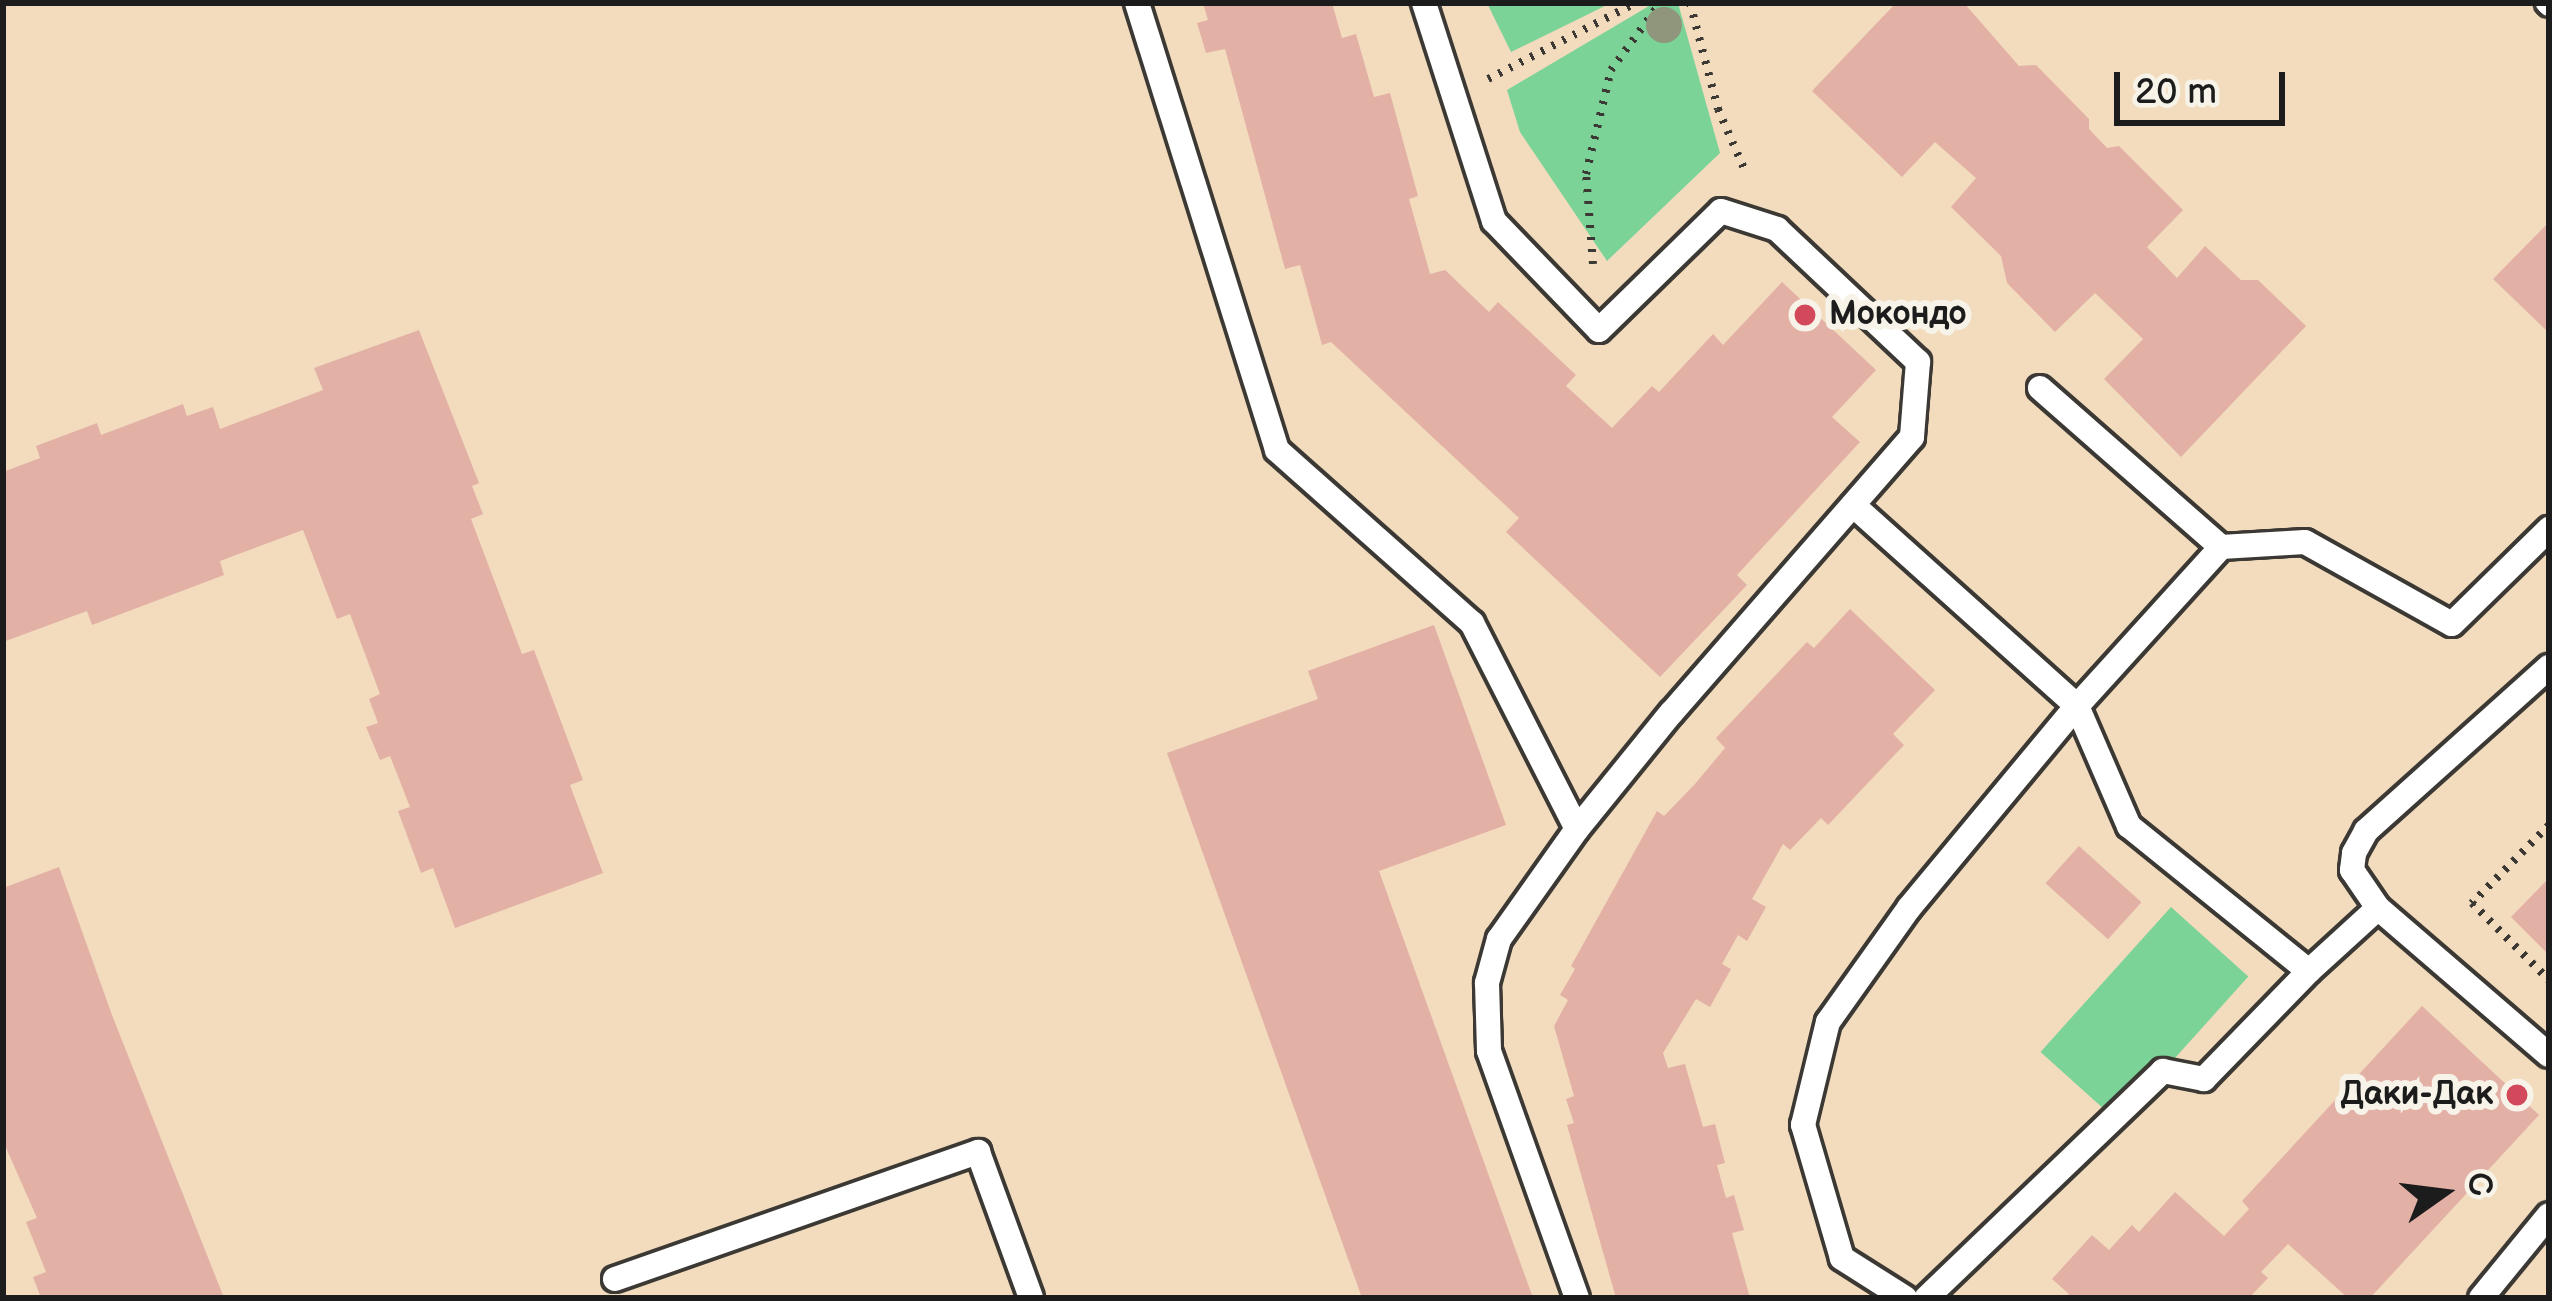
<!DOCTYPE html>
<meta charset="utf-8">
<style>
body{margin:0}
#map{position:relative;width:2552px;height:1301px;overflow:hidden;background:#f2dcbd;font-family:"Balsamiq Sans",sans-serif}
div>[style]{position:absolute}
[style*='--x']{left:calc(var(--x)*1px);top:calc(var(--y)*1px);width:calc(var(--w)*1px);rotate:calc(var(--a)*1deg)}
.green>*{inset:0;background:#7cd398;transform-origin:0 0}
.building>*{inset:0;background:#e3b0a6;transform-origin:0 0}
.path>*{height:8px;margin-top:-4px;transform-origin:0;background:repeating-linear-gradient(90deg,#3c3934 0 3px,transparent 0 12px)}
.roads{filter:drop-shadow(3px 0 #3c3934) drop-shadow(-3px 0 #3c3934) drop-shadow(0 3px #3c3934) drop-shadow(0 -3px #3c3934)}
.service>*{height:24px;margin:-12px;padding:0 12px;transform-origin:12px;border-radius:12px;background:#fff}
.trees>*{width:36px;height:36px;margin:-18px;border-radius:50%;background:#8f967c}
.dots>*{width:33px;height:33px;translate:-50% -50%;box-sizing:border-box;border:6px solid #f7f3e8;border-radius:50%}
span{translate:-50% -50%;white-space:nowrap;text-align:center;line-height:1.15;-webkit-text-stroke:12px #f7f3e8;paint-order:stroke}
.poi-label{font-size:33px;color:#1c1c1c;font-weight:700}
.left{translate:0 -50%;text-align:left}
.right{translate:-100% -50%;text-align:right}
.frame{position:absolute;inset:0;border:6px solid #1c1c1c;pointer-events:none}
.north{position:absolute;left:2384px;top:1133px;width:120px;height:120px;-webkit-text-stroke:9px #f7f3e8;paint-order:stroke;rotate:76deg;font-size:33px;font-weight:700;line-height:48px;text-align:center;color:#1c1c1c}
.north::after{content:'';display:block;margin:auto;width:42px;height:54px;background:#1c1c1c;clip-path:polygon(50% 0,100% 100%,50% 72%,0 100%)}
.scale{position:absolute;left:2114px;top:72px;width:171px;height:54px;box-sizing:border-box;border:6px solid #1c1c1c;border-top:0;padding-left:15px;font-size:36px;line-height:42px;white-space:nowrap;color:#1c1c1c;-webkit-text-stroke:9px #f7f3e8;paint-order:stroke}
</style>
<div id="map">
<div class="green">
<div style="clip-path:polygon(1487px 3px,1611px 3px,1511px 52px)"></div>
<div style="clip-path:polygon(1654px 3px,1678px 3px,1720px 153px,1607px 261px,1520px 132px,1507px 90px)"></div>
<div style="left:2171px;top:907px;width:104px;height:195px;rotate:42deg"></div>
</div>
<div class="building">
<div style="clip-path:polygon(1203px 3px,1332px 3px,1342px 38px,1356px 34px,1374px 97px,1390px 93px,1418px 196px,1409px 199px,1430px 274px,1445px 270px,1489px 312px,1498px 302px,1576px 375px,1566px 386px,1612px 428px,1652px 386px,1659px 392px,1713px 334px,1723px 345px,1782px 282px,1876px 370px,1832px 417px,1860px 442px,1737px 575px,1747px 585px,1660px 677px,1506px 532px,1519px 518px,1331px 342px,1322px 345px,1300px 265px,1285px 269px,1225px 49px,1206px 53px,1197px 23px,1208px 20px)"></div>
<div style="clip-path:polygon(1896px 3px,1964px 3px,2019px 66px,2036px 65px,2089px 119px,2089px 129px,2107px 148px,2119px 146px,2183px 210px,2147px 247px,2177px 278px,2205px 246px,2241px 280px,2258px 280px,2306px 326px,2181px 457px,2104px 379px,2143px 339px,2095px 293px,2055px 332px,2007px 283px,2001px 256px,1951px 207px,1976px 178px,1935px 142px,1902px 177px,1812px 91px)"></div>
<div style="clip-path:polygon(2549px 222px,2549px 333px,2493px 279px)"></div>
<div style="clip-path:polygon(419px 330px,479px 483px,472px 486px,483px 514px,471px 519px,522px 654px,534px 650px,583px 780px,570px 785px,603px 873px,455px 928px,433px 868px,421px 873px,398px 811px,410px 807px,390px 756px,380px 760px,366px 727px,378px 723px,369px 699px,380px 694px,350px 614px,337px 619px,303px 530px,220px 561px,224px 575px,92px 625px,87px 611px,3px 642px,3px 472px,40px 458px,36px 446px,97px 423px,101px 435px,183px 404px,187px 416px,213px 407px,220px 429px,323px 390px,314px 368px)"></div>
<div style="clip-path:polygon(1850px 609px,1935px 690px,1893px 734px,1904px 745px,1828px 825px,1821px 818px,1790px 850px,1783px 844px,1752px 899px,1766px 907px,1747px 941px,1738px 935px,1722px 964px,1731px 969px,1710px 1007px,1696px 999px,1663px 1053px,1668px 1068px,1685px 1064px,1703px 1127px,1715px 1124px,1725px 1163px,1717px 1165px,1726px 1198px,1734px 1195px,1744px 1230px,1732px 1233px,1750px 1298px,1616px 1298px,1567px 1125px,1574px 1123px,1566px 1099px,1574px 1096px,1554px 1026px,1568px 1000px,1560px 995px,1575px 969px,1571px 966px,1657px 811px,1664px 816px,1695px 784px,1725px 748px,1716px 738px,1807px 642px,1814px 648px)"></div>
<div style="clip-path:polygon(1434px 625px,1506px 825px,1379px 871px,1533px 1298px,1362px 1298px,1167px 753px,1318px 699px,1308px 671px)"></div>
<div style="left:2079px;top:846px;width:84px;height:50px;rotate:42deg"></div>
<div style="clip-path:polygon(59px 867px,112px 1015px,224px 1298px,41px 1298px,33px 1277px,46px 1272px,26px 1222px,37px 1218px,3px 1141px,3px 888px)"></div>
<div style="clip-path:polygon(2549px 878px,2549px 955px,2511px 917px)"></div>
<div style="clip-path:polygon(2422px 1006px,2539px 1115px,2370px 1298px,2348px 1298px,2288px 1244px,2261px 1272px,2268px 1278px,2249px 1298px,2065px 1298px,2069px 1294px,2052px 1279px,2092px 1235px,2109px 1250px,2132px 1225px,2139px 1232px,2175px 1192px,2224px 1236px,2249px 1209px,2242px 1201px)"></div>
</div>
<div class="path">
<div style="--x:1690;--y:3;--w:110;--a:75.2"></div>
<div style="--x:1718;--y:109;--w:70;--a:66.4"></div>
<div style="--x:1488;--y:79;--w:165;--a:-27.3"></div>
<div style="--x:1593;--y:264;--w:90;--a:-94.4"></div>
<div style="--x:1586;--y:174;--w:107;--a:-76.5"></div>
<div style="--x:1611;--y:70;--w:83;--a:-53.8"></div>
<div style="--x:2549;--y:825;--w:110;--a:134.6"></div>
<div style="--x:2472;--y:903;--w:109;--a:45"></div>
</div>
<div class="roads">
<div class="service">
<div style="--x:1137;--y:3;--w:468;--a:72.6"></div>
<div style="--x:1277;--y:450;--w:261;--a:41.6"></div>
<div style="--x:1472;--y:623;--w:231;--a:63"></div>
<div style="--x:1577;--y:829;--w:135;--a:125.3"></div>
<div style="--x:1499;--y:939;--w:46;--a:105.3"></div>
<div style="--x:1487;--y:983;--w:68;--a:88.3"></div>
<div style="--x:1489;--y:1051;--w:262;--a:70.4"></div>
<div style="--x:1424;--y:3;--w:229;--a:72.2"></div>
<div style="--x:1494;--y:221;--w:151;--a:46.1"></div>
<div style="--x:1599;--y:330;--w:170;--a:-44.3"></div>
<div style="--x:1721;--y:211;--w:59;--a:17.8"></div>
<div style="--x:1777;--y:229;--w:194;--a:43.3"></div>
<div style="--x:1918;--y:362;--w:75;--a:94.6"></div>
<div style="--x:1912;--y:437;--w:366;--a:131.1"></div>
<div style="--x:1671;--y:713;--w:149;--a:129"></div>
<div style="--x:2548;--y:3;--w:1;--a:45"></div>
<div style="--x:1853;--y:505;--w:301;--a:41.9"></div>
<div style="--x:2077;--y:706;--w:215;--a:-47.8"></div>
<div style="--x:2221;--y:547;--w:241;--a:-138.7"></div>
<div style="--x:2221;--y:547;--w:84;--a:-3.4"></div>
<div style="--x:2305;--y:542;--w:168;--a:29.2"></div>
<div style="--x:2452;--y:624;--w:136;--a:-44.4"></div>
<div style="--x:2378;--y:908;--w:46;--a:-124.4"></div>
<div style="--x:2352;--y:870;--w:17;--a:-83"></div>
<div style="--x:2354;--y:853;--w:25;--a:-61"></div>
<div style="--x:2366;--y:831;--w:246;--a:-41.9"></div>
<div style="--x:2309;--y:971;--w:93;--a:-42.4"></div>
<div style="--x:2378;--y:908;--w:225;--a:40.7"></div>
<div style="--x:615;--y:1279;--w:385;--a:-19.3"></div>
<div style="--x:978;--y:1152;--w:155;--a:70"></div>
<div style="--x:1905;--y:1298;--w:75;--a:-147.6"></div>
<div style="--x:1842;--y:1258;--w:139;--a:-106.3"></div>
<div style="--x:1803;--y:1125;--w:106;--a:-76.4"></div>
<div style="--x:1828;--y:1022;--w:140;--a:-54.6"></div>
<div style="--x:1909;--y:908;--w:263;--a:-50.3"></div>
<div style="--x:2077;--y:706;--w:131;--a:66.6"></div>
<div style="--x:2129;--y:826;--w:231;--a:38.9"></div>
<div style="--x:2309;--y:971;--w:151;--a:134.2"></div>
<div style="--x:2204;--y:1079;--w:42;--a:-169"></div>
<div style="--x:2163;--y:1071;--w:328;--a:136.2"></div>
<div style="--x:2481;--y:1298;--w:107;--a:-50.7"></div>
</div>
</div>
<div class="trees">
<div style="left:1664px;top:25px"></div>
</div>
<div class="dots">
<div style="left:1805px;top:315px;background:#d1495b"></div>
<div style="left:2517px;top:1095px;background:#d1495b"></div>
</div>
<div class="poi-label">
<span class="left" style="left:1829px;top:315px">Мокондо</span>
<span class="right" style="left:2493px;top:1095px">Даки-Дак</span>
</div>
<div class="frame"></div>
<div class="north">С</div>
<div class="scale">20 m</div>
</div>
